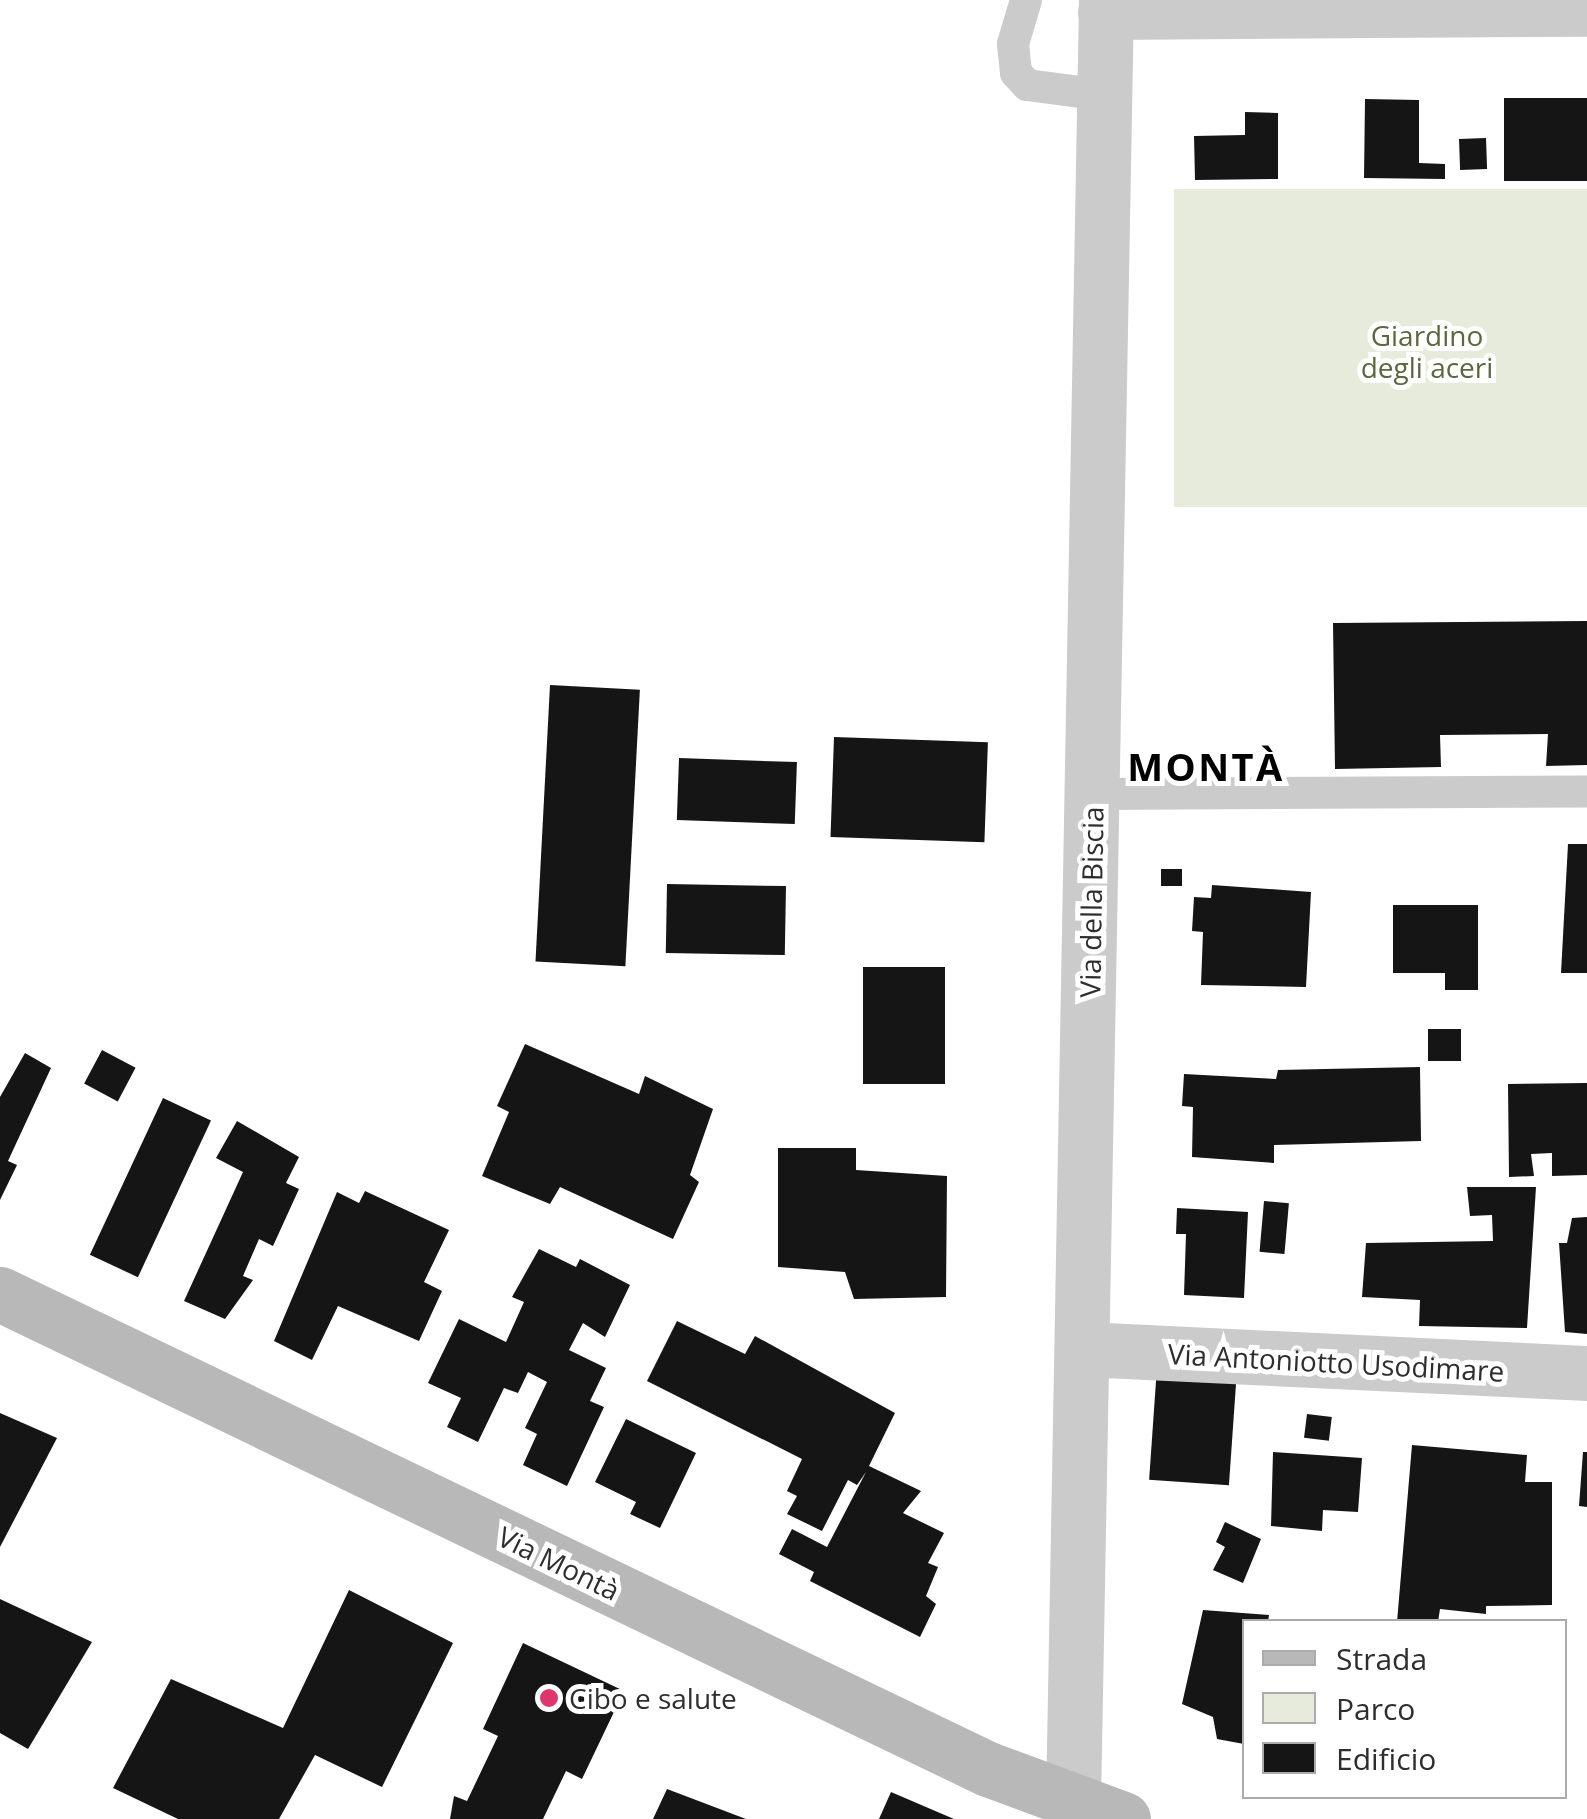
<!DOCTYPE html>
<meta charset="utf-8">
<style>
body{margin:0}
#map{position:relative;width:1587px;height:1819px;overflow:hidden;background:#fff;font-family:"Open Sans",sans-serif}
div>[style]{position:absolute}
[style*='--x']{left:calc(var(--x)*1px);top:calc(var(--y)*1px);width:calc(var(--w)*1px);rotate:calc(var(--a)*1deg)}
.green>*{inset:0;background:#e7ebdc;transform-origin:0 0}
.building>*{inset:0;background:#151515;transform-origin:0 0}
.service>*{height:32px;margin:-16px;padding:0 16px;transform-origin:16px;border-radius:16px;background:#cbcbcb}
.minor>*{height:55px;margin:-27.5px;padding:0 27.5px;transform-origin:27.5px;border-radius:27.5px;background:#cbcbcb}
.tertiary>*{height:55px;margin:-27.5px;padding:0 27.5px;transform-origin:27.5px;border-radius:27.5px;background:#cbcbcb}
.secondary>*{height:55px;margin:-27.5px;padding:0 27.5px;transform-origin:27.5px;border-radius:27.5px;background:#b8b8b8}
.dots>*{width:28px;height:28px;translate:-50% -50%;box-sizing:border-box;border:5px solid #fff;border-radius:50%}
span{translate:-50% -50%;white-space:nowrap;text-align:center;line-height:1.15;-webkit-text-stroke:10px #fff;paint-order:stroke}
.park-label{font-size:28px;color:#5b673d}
.street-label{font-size:28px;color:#2e2e2e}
.poi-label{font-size:28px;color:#2e2e2e}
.left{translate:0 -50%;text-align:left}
.district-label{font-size:38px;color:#000;font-weight:700;letter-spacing:2.5px}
.legend{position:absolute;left:1242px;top:1619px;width:325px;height:180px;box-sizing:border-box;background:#fff;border:2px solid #ababab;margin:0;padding:12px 18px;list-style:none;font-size:30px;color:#2e2e2e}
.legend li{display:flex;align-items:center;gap:20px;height:50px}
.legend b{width:50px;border:2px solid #ababab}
</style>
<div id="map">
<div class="green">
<div style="left:1587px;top:189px;width:318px;height:413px;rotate:90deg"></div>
</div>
<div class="building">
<div style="left:1587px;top:98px;width:83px;height:83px;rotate:90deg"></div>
<div style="clip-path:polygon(1365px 99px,1419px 100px,1419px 163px,1445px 164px,1445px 179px,1364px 178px)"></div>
<div style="clip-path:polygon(1245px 112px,1278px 113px,1278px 179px,1195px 180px,1194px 136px,1245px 135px)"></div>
<div style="left:1486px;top:138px;width:31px;height:27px;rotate:88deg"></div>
<div style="clip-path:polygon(1587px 621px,1587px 765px,1546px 766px,1548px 734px,1440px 735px,1441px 767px,1335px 769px,1333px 623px)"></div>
<div style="left:550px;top:685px;width:90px;height:277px;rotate:3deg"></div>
<div style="left:834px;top:737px;width:154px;height:100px;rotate:2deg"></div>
<div style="left:679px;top:758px;width:118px;height:62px;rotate:2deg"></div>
<div style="clip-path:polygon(1568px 844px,1587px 844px,1587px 973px,1561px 973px)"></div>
<div style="left:1161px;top:869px;width:21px;height:17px"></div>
<div style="left:667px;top:884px;width:119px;height:69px;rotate:1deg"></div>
<div style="clip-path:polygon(1212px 885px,1311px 892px,1306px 987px,1201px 985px,1203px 932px,1192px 931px,1194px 897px,1211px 898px)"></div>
<div style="clip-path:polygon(1393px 905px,1478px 905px,1478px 990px,1445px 990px,1445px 973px,1393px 973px)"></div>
<div style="left:863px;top:967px;width:82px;height:117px"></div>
<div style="left:1428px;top:1029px;width:33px;height:32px"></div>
<div style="clip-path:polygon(525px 1044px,639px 1094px,645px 1076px,713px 1109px,690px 1175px,699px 1182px,673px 1239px,560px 1187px,550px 1204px,482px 1176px,509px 1112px,497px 1106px)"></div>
<div style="left:102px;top:1050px;width:38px;height:38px;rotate:28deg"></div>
<div style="clip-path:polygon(25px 1053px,51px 1068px,8px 1161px,17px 1165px,0 1200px,0 1097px)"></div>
<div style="clip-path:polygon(1420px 1067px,1421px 1141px,1274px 1145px,1274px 1163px,1192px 1157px,1193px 1107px,1182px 1106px,1184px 1074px,1276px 1079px,1278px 1070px)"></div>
<div style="clip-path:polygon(1587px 1083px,1587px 1175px,1552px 1176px,1552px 1153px,1531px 1154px,1534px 1176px,1509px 1177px,1508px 1084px)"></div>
<div style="left:163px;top:1098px;width:53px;height:173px;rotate:25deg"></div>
<div style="clip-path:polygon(237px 1121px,299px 1157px,286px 1183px,299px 1189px,273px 1246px,259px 1239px,243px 1276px,253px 1280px,225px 1319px,184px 1301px,243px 1172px,216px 1158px)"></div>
<div style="clip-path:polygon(778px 1148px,856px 1148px,856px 1170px,947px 1176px,946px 1297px,854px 1299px,845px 1272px,778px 1267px)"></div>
<div style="clip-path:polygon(1467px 1187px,1536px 1187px,1527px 1328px,1419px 1326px,1420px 1300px,1362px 1297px,1366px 1243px,1493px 1241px,1492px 1215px,1470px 1216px)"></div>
<div style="clip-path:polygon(365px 1191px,449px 1230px,424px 1282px,442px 1291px,419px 1341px,338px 1306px,312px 1360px,274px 1341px,337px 1192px,359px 1203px)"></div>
<div style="left:1264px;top:1201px;width:25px;height:51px;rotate:5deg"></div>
<div style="clip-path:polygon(1177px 1208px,1248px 1212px,1244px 1298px,1184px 1295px,1186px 1234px,1176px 1234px)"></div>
<div style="clip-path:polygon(1587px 1217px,1587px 1334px,1565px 1332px,1559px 1243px,1567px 1243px,1572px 1218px)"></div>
<div style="clip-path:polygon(539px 1249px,576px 1267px,580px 1259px,630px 1285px,605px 1337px,583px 1323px,569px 1350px,606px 1368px,590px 1401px,604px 1407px,567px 1486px,523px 1465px,537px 1434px,525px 1428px,547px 1382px,528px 1372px,518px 1393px,504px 1388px,478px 1442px,447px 1427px,461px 1398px,428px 1383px,459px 1319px,506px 1342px,524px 1302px,512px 1297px)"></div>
<div style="clip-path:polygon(677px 1321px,745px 1354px,755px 1336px,895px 1413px,869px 1466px,921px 1491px,903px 1513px,944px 1533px,928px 1563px,938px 1567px,926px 1596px,936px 1604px,920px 1637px,810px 1581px,814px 1572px,779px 1554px,792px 1529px,827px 1547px,866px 1472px,857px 1485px,848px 1480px,822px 1531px,787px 1514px,797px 1496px,787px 1491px,802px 1459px,647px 1381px)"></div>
<div style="left:1157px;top:1367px;width:80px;height:113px;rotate:4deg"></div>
<div style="clip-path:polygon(0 1413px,57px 1438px,0 1547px)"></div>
<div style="left:1307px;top:1414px;width:25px;height:24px;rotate:7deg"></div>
<div style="clip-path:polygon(626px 1419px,696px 1453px,660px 1528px,630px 1514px,636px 1502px,595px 1482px)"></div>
<div style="clip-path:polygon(1412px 1445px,1527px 1455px,1525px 1482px,1552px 1482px,1552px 1605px,1486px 1606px,1486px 1614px,1440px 1609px,1438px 1622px,1397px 1622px)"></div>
<div style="clip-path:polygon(1273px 1452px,1362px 1458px,1358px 1512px,1323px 1510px,1322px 1531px,1271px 1526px)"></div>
<div style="clip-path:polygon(1583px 1452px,1587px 1452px,1587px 1507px,1579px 1506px)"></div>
<div style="clip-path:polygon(1225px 1522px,1261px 1539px,1243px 1583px,1213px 1570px,1225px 1547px,1216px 1542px)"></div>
<div style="clip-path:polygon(349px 1590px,453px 1643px,382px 1787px,315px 1755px,279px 1819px,178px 1819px,113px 1788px,171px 1679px,283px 1728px)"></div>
<div style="clip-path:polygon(0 1599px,92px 1642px,28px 1749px,0 1733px)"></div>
<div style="clip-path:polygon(1203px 1610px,1269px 1615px,1268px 1622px,1244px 1622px,1244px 1744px,1217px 1739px,1213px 1717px,1182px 1704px)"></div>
<div style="clip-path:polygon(523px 1643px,624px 1691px,582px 1779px,566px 1771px,543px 1819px,450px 1819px,454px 1796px,467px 1801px,498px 1736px,483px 1729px)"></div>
<div style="clip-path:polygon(667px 1789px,746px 1819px,653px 1819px)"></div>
<div style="clip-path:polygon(891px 1792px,954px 1819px,879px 1819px)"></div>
</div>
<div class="service">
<div style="--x:1026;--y:0;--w:46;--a:106.5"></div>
<div style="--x:1013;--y:44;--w:29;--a:84"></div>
<div style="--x:1016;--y:73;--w:16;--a:47"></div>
<div style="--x:1027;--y:85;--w:78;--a:7.4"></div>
<div style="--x:1093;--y:794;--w:494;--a:-0.3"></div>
</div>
<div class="minor">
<div style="--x:1105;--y:12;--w:482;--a:-0.4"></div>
<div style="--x:1084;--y:1349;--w:504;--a:2.73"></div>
</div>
<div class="tertiary">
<div style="--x:1073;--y:1803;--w:1803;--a:-88.95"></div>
</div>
<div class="secondary">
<div style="--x:0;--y:1294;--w:1096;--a:25.68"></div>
<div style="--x:988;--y:1769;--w:144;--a:20.3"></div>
</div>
<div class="dots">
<div style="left:549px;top:1698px;background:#de366a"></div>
</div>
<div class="park-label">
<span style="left:1427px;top:351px">Giardino<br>degli aceri</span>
</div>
<div class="street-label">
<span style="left:1091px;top:902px;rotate:-89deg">Via della Biscia</span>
<span style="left:1336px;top:1362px;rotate:3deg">Via Antoniotto Usodimare</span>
<span style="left:559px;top:1563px;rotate:26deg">Via Montà</span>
</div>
<div class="poi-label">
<span class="left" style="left:569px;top:1698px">Cibo e salute</span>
</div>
<div class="district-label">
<span style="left:1206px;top:767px">MONTÀ</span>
</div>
<ul class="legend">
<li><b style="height:12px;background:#b8b8b8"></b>Strada</li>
<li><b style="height:28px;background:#e7ebdc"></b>Parco</li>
<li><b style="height:28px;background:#151515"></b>Edificio</li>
</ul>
</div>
